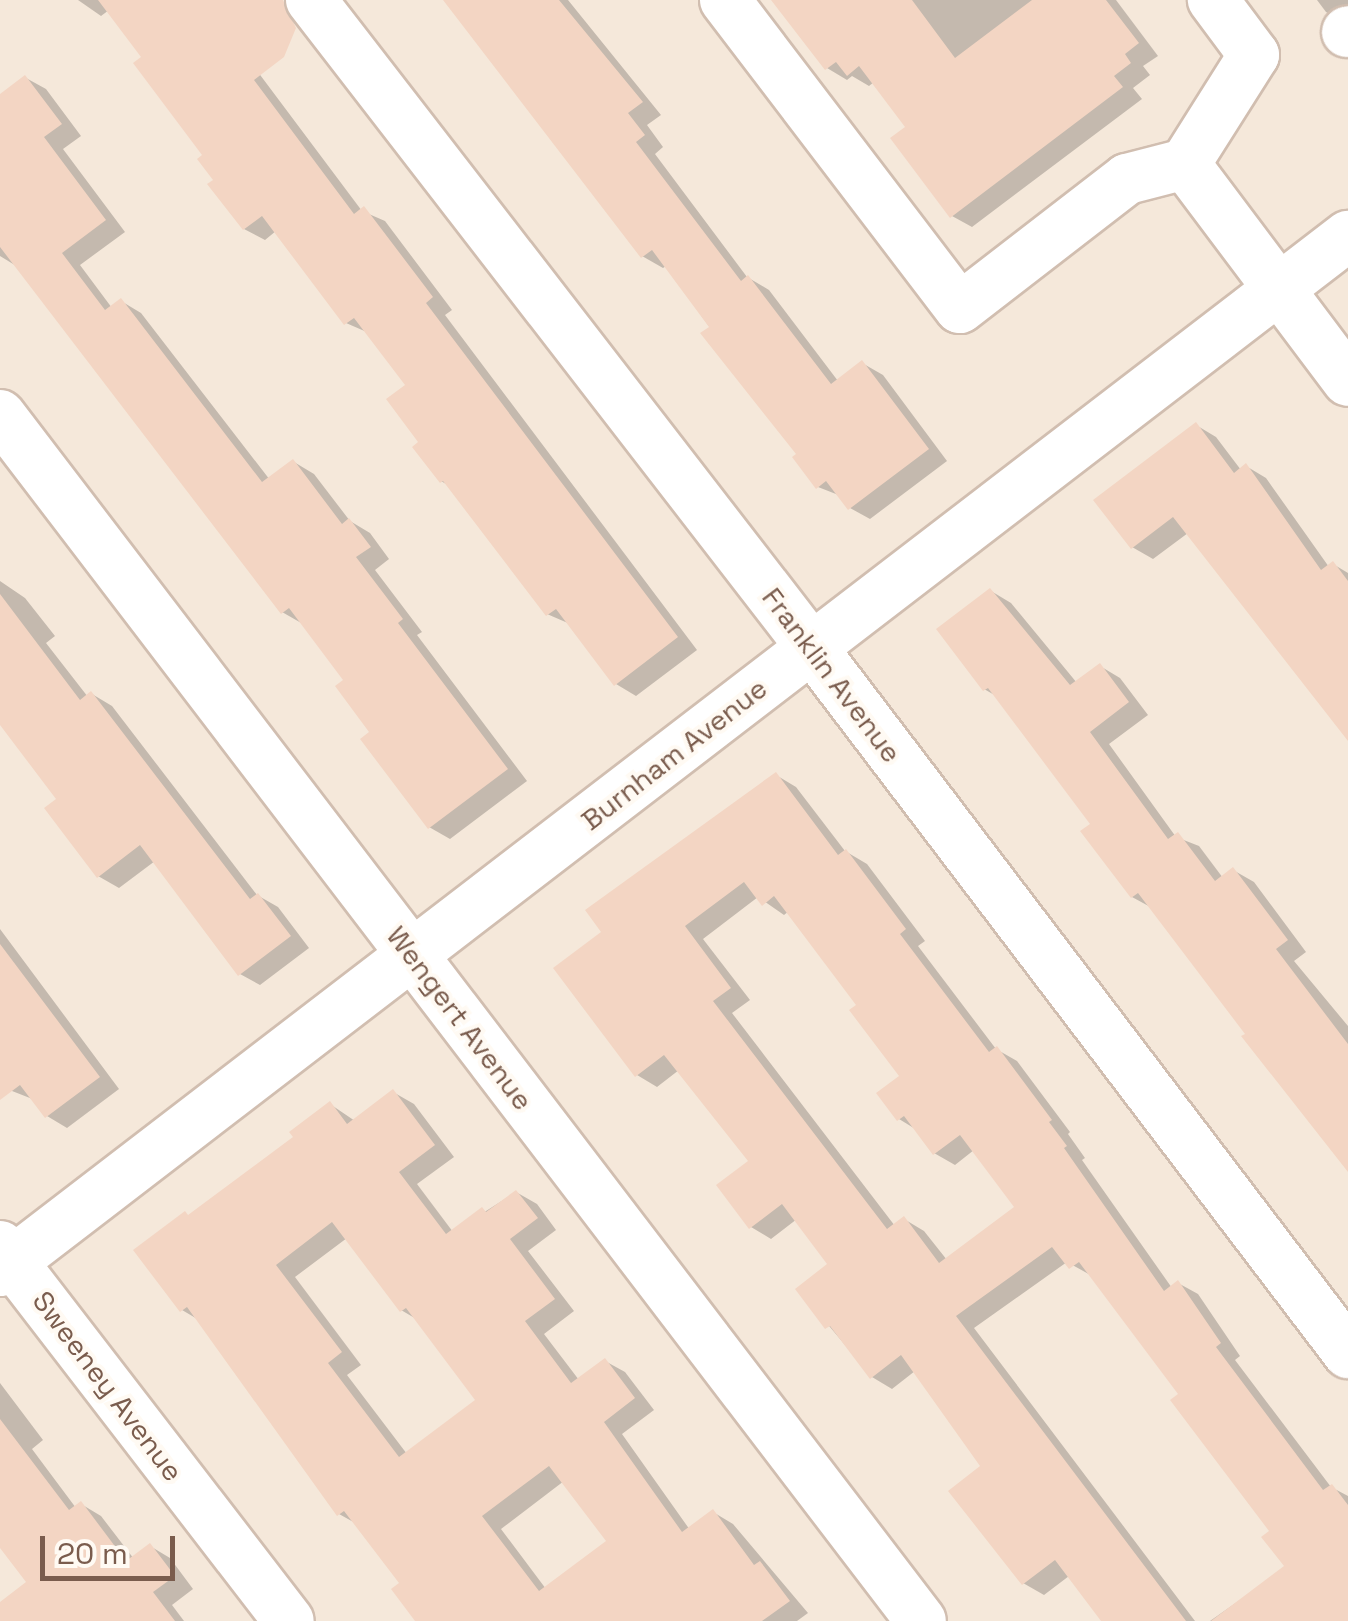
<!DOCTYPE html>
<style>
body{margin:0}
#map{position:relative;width:1348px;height:1621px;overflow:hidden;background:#fdf6ec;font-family:"Space Grotesk",sans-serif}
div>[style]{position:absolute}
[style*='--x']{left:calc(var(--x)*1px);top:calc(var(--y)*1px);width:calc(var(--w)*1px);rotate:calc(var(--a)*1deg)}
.residential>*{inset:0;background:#f5e8da;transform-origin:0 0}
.shadow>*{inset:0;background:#0003}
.building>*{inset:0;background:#f3d5c3}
.roads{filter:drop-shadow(2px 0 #d1beb0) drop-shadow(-2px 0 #d1beb0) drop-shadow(0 2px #d1beb0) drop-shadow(0 -2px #d1beb0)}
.minor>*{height:50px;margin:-25px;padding:0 25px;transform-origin:25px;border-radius:25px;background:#fff}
span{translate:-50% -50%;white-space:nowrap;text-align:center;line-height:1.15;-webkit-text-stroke:8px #fffaf3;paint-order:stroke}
.street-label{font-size:28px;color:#7a5c4d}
.scale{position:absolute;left:40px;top:1536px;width:135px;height:45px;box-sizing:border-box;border:5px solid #7a5c4d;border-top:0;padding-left:12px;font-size:30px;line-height:35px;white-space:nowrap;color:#7a5c4d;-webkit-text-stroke:8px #fffaf3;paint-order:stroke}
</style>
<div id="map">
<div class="residential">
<div style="left:0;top:0;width:1348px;height:1621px"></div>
</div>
<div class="shadow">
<div style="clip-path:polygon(78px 0,204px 0,362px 211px,385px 221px,452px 310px,445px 315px,697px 650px,636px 696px,616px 684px,570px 624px,547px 614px,451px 487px,441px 481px,421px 443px,408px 385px,369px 333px,346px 323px,276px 231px,265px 240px,244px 229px,206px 155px,145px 58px,109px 10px,101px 16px)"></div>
<div style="clip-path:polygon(447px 0,568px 0,661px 115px,647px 125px,663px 147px,655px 154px,747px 277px,769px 290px,838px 381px,862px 363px,883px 375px,947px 461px,870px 519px,850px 508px,841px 496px,818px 487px,800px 454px,666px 266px,663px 268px,642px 256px)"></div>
<div style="clip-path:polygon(774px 0,1116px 0,1158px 56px,1143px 66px,1150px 75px,1133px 88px,1142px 99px,972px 227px,952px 216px,908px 127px,874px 82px,869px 86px,852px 76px,847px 80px,827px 68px)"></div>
<div style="clip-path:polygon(1317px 0,1348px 0,1348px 24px,1326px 12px)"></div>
<div style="clip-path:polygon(26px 78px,46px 89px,81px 136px,63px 149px,125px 232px,80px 265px,112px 308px,121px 301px,141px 313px,270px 480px,294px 462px,314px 474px,350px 521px,370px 533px,389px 559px,375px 570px,422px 632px,417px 635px,527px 781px,450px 839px,429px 827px,347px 681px,303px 624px,282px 612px,18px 267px,0 256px,0 97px)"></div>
<div style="clip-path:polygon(1196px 425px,1216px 437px,1241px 470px,1246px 466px,1266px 478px,1329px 567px,1333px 564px,1348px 573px,1348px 737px,1188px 533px,1153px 559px,1132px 547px)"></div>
<div style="clip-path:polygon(0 581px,25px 598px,55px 636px,46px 643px,88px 697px,92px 694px,112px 706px,257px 895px,278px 907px,309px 948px,260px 985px,240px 974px,155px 861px,119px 888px,98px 876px,59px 800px,0 719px)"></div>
<div style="clip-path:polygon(991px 591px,1011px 603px,1077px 683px,1100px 666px,1120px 678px,1148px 715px,1109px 744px,1176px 837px,1199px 846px,1223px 878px,1233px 870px,1254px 882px,1306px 952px,1294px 961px,1348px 1026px,1348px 1170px,1154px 909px,1132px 897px,1094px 824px,998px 697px,984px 689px)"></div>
<div style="clip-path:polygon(evenodd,776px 775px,796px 787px,845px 851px,867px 864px,925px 941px,918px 946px,996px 1049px,1017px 1061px,1070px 1132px,1068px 1134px,1085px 1158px,1082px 1160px,1172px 1288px,1178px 1283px,1198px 1294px,1240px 1356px,1235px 1360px,1331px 1487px,1348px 1496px,1348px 1621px,1210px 1621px,1287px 1567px,1272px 1532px,1182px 1395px,1094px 1277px,1067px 1262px,974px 1328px,1195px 1621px,1102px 1621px,1069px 1576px,1044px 1595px,1023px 1583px,983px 1467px,915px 1371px,892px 1389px,872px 1377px,798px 1289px,831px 1265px,797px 1219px,771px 1239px,751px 1227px,751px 1162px,679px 1070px,657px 1087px,637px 1075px,605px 932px,776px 775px,758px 897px,784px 915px,789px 911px,859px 1005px,902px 1077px,899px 1119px,917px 1130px,934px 1153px,955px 1165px,974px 1150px,1017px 1207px,947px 1260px,924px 1231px,904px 1219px,895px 1226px,732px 1013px,750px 1000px,703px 939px,758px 897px)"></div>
<div style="clip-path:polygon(0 929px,119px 1089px,67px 1128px,47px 1116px,35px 1100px,12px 1091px,0 1075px)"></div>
<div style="clip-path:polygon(evenodd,393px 1092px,414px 1104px,454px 1157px,417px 1184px,453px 1232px,516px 1192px,537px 1204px,556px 1230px,528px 1251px,574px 1311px,544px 1334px,579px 1380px,605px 1361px,625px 1372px,654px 1410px,622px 1434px,690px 1530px,713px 1512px,733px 1524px,808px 1613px,797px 1621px,419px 1621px,402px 1584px,357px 1524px,339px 1514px,199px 1320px,182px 1310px,191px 1217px,296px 1137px,330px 1104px,355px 1121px,393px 1092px,347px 1238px,401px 1310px,418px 1320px,479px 1400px,407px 1454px,347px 1375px,361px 1365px,295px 1277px,347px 1238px,393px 1092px,564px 1481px,609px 1541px,546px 1589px,501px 1529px,564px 1481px)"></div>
<div style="clip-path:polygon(0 1383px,43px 1440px,32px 1449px,76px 1508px,81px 1504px,101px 1516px,134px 1559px,150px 1546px,170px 1558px,193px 1589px,172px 1605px,184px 1621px,14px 1621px,30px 1583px,0 1543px)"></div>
</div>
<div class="building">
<div style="clip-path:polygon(98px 0,283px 0,296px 28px,284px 57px,254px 80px,354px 214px,364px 206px,433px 297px,426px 303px,678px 637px,614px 686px,556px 609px,546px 616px,443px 481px,440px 483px,412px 447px,418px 442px,386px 399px,405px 385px,354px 318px,344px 325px,262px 216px,243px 230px,207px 184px,213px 180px,197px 159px,202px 155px,133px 63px,141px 57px)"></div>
<div style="clip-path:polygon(443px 0,559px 0,643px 102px,628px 113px,645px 135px,636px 142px,741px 281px,748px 275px,831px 384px,862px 360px,929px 449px,848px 510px,826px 481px,816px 489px,792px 457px,796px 454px,700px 333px,709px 327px,652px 250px,641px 258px)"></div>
<div style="clip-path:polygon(771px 0,912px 0,955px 58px,1032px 0,1106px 0,1139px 43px,1125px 54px,1131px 63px,1114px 76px,1123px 87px,950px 218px,890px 138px,905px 127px,859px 66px,847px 76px,836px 62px,825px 70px)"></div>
<div style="clip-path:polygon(25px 75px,62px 124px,44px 137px,106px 220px,62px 253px,105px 310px,121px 298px,262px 482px,293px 459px,342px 524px,349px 518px,371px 547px,356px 557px,403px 619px,398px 623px,508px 769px,428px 829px,360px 739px,369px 732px,335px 686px,343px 680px,289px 608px,281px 614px,0 247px,0 94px)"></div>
<div style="clip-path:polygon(1196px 422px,1234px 473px,1246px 463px,1321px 570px,1333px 561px,1348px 581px,1348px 741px,1173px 517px,1131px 549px,1093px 500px)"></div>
<div style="clip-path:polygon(990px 588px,1070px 685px,1100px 663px,1129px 702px,1090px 732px,1168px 839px,1178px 832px,1215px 881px,1233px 867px,1288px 940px,1276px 949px,1348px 1044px,1348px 1172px,1241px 1036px,1245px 1034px,1138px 893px,1131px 898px,1080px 831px,1090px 824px,988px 688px,983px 691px,936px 629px)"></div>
<div style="clip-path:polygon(0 594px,80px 700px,91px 691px,250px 899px,258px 893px,291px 936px,238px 976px,140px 845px,97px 878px,44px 808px,56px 799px,0 725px)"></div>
<div style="clip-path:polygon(evenodd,776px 772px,838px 855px,846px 849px,906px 929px,900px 934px,989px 1052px,997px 1046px,1052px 1120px,1049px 1122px,1067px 1146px,1064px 1148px,1164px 1291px,1178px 1280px,1221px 1343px,1216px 1347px,1323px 1490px,1332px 1484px,1348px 1505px,1348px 1621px,1211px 1621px,1284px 1566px,1261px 1537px,1269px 1531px,1170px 1400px,1178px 1394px,1079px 1262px,1069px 1269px,1052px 1247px,956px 1316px,1186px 1621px,1101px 1621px,1055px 1560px,1022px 1585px,948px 1491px,980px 1466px,901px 1355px,870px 1379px,830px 1326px,825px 1329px,795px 1289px,827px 1264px,782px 1204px,749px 1229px,716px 1185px,748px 1161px,664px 1055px,635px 1077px,553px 968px,601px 932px,585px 910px,776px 772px,744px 882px,762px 906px,774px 896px,856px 1005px,849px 1010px,899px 1076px,876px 1093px,897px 1121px,904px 1116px,933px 1155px,960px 1135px,1014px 1207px,939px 1263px,904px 1216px,887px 1229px,713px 1001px,731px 988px,685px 926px,744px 882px)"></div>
<div style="clip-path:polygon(0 944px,100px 1077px,45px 1118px,20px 1085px,0 1100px)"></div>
<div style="clip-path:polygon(evenodd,393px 1089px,435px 1145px,399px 1172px,446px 1234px,482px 1207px,486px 1212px,516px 1190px,538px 1218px,510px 1239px,555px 1299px,525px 1321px,571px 1383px,605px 1358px,635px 1398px,604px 1422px,682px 1532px,713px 1509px,754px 1565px,760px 1561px,790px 1601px,762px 1621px,415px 1621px,391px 1589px,399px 1583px,344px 1511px,337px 1516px,187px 1307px,180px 1312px,133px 1250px,185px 1211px,188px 1215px,293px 1137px,289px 1132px,330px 1101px,347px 1124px,393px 1089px,332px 1222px,400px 1312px,406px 1308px,475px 1400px,399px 1457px,328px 1363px,342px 1352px,276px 1265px,332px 1222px,393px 1089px,549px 1466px,606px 1541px,539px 1591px,482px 1516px,549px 1466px)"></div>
<div style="clip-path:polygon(0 1419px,69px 1510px,81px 1501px,126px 1561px,150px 1543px,175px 1576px,153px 1592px,175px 1621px,0 1621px,0 1602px,26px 1582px,0 1548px)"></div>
</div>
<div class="roads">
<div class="minor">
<div style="--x:311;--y:0;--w:819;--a:52.29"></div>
<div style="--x:812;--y:648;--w:886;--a:52.75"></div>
<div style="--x:725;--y:0;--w:387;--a:52.7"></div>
<div style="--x:960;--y:308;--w:211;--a:-37.7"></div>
<div style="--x:1127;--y:179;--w:60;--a:-14.5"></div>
<div style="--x:1185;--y:164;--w:129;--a:-57.7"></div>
<div style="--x:1254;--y:55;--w:69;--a:-126.7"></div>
<div style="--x:1347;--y:32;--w:1;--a:-45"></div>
<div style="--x:1185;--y:164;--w:271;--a:53.1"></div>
<div style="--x:0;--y:415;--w:1517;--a:52.63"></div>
<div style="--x:0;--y:1246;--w:473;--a:52.4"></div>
<div style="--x:0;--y:1271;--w:1700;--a:-37.52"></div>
</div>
</div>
<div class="street-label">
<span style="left:832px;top:675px;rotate:53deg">Franklin Avenue</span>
<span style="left:674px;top:754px;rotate:-38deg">Burnham Avenue</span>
<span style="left:460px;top:1018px;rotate:53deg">Wengert Avenue</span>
<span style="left:108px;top:1386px;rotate:53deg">Sweeney Avenue</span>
</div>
<div class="scale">20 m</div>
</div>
